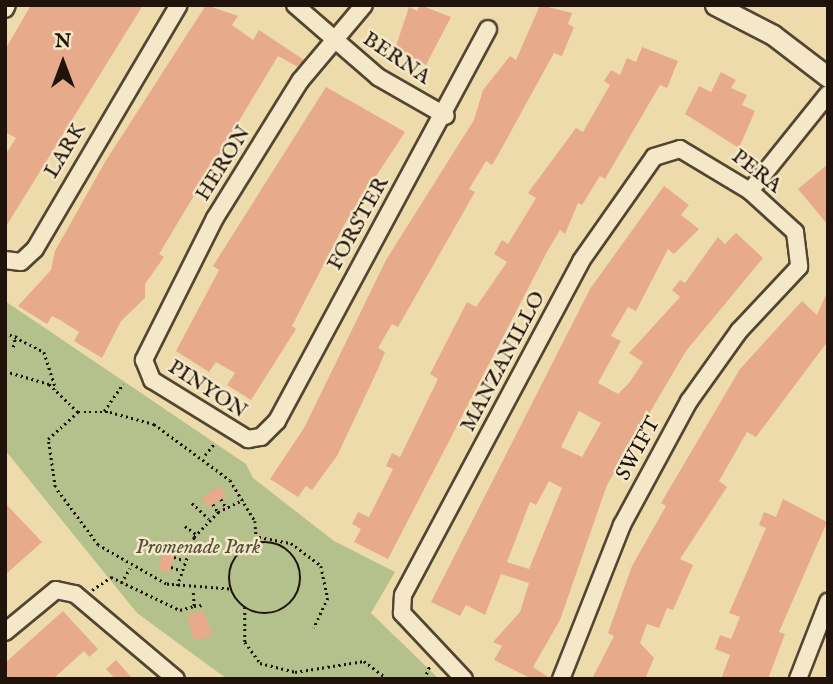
<!DOCTYPE html>
<style>
body{margin:0}
#map{position:relative;width:833px;height:684px;overflow:hidden;background:#eedbac;font-family:"IM FELL English",serif}
div>[style]{position:absolute}
[style*='--x']{left:calc(var(--x)*1px);top:calc(var(--y)*1px);width:calc(var(--w)*1px);rotate:calc(var(--a)*1deg)}
.green>*{inset:0;background:#b4c18d}
.building>*{inset:0;background:#e7ab8b;transform-origin:0 0}
.path>*{height:2.5px;margin-top:-1.25px;transform-origin:0;background:repeating-linear-gradient(90deg,#1f130a 0 2px,transparent 0 5.5px)}
.path>.ring{margin:-1.25px;padding:0;box-sizing:content-box;background:none;border:2.5px solid #1f130a;border-radius:50%}
.roads{filter:drop-shadow(2px 0 #534532) drop-shadow(-2px 0 #534532) drop-shadow(0 2px #534532) drop-shadow(0 -2px #534532)}
.minor>*{height:16px;margin:-8px;padding:0 8px;transform-origin:8px;border-radius:8px;background:#f4e8c9}
.tertiary>*{height:19px;margin:-9.5px;padding:0 9.5px;transform-origin:9.5px;border-radius:9.5px;background:#f4e8c9}
span{translate:-50% -50%;white-space:nowrap;text-align:center;line-height:1.15;-webkit-text-stroke:5px #f4e8c9;paint-order:stroke}
.street-label{font-size:21px;color:#1f130a}
.park-label{font-size:21px;color:#535038;font-style:italic}
.frame{position:absolute;inset:0;border:7px solid #1f130a;pointer-events:none}
.north{position:absolute;left:28px;top:28px;width:70px;height:70px;-webkit-text-stroke:5px #f4e8c9;paint-order:stroke;rotate:0deg;font-size:19px;font-weight:700;line-height:28px;text-align:center;color:#1f130a}
.north::after{content:'';display:block;margin:auto;width:24px;height:32px;background:#1f130a;clip-path:polygon(50% 0,100% 100%,50% 72%,0 100%)}
</style>
<div id="map">
<div class="green">
<div style="clip-path:polygon(5px 301px,246px 464px,253px 478px,334px 541px,395px 572px,371px 613px,439px 679px,227px 679px,137px 613px,5px 450px)"></div>
</div>
<div class="building">
<div style="clip-path:polygon(31px 5px,143px 5px,5px 228px,5px 155px,16px 138px,5px 132px,5px 50px)"></div>
<div style="clip-path:polygon(206px 5px,238px 16px,232px 25px,253px 40px,259px 30px,304px 60px,298px 67px,278px 56px,159px 254px,164px 257px,145px 284px,145px 298px,121px 321px,102px 358px,74px 341px,79px 332px,60px 320px,52px 316px,47px 324px,18px 306px,51px 270px,55px 251px,105px 162px)"></div>
<div style="clip-path:polygon(420px 5px,451px 17px,426px 65px,395px 49px,409px 7px,417px 11px)"></div>
<div style="clip-path:polygon(540px 5px,572px 13px,568px 24px,574px 27px,562px 56px,554px 53px,498px 155px,492px 165px,486px 161px,469px 189px,475px 192px,398px 327px,392px 324px,378px 348px,385px 352px,378px 369px,337px 456px,312px 490px,306px 486px,298px 497px,270px 479px,304px 428px,386px 260px,474px 120px,483px 90px,510px 56px,516px 60px)"></div>
<div style="clip-path:polygon(642px 47px,678px 61px,667px 88px,660px 85px,605px 179px,600px 176px,582px 205px,578px 203px,565px 234px,560px 230px,548px 250px,388px 559px,354px 542px,361px 529px,352px 524px,358px 512px,369px 517px,393px 469px,386px 466px,392px 453px,400px 457px,438px 379px,430px 374px,467px 302px,476px 307px,507px 262px,494px 254px,502px 240px,508px 244px,536px 198px,528px 193px,576px 128px,583px 132px,610px 85px,604px 81px,611px 70px,620px 75px,627px 58px,636px 62px)"></div>
<div style="clip-path:polygon(721px 72px,736px 80px,731px 88px,747px 95px,742px 105px,755px 111px,739px 148px,685px 114px,699px 86px,711px 92px)"></div>
<div style="clip-path:polygon(326px 87px,405px 132px,344px 225px,292px 326px,296px 329px,251px 400px,227px 385px,235px 373px,216px 362px,209px 372px,176px 351px,219px 270px,213px 266px)"></div>
<div style="clip-path:polygon(828px 164px,828px 225px,798px 189px)"></div>
<div style="clip-path:polygon(evenodd,664px 186px,689px 205px,681px 215px,699px 229px,674px 254px,668px 249px,636px 311px,628px 307px,611px 336px,621px 341px,598px 383px,618px 394px,629px 383px,643px 362px,629px 353px,680px 297px,672px 290px,680px 280px,685px 283px,718px 237px,725px 244px,736px 233px,763px 258px,686px 351px,607px 485px,560px 620px,533px 667px,551px 679px,532px 679px,494px 660px,502px 646px,493px 642px,520px 612px,529px 583px,501px 574px,485px 615px,466px 605px,460px 616px,431px 602px,590px 289px,664px 186px,579px 411px,601px 423px,582px 457px,561px 447px,579px 411px,664px 186px,549px 481px,562px 488px,529px 569px,507px 562px,530px 502px,536px 505px,549px 481px)"></div>
<div style="clip-path:polygon(828px 290px,828px 341px,756px 437px,747px 432px,719px 481px,727px 487px,680px 559px,693px 565px,673px 610px,667px 608px,659px 628px,647px 624px,640px 643px,654px 658px,645px 679px,592px 679px,614px 636px,608px 633px,632px 566px,666px 506px,661px 503px,740px 369px,802px 301px,817px 315px)"></div>
<div style="left:220px;top:486px;width:12px;height:21px;rotate:59deg"></div>
<div style="clip-path:polygon(783px 499px,827px 522px,779px 632px,785px 634px,768px 679px,721px 679px,730px 655px,715px 649px,720px 635px,731px 639px,740px 617px,729px 613px,766px 528px,759px 525px,764px 512px,776px 517px)"></div>
<div style="clip-path:polygon(5px 503px,42px 542px,5px 575px)"></div>
<div style="clip-path:polygon(163px 549px,175px 553px,169px 573px,159px 570px)"></div>
<div style="left:204px;top:610px;width:27px;height:18px;rotate:73deg"></div>
<div style="clip-path:polygon(63px 611px,98px 649px,89px 657px,84px 651px,53px 679px,5px 679px,5px 663px)"></div>
<div style="clip-path:polygon(116px 660px,133px 679px,115px 679px,106px 669px)"></div>
</div>
<div class="path">
<div style="--x:5;--y:332;--w:44;--a:27.1"></div>
<div style="--x:44;--y:352;--w:39;--a:72"></div>
<div style="--x:13;--y:347;--w:12;--a:-76"></div>
<div style="--x:5;--y:371;--w:46;--a:16.5"></div>
<div style="--x:49;--y:384;--w:40;--a:44"></div>
<div style="--x:104;--y:411;--w:33;--a:-55"></div>
<div style="--x:205;--y:455;--w:14;--a:-51"></div>
<div style="--x:221;--y:499;--w:9;--a:58"></div>
<div style="--x:192;--y:503;--w:23;--a:43"></div>
<div style="--x:213;--y:504;--w:9;--a:58"></div>
<div style="--x:185;--y:526;--w:14;--a:36"></div>
<div style="--x:259;--y:537;--w:33;--a:11"></div>
<div style="--x:291;--y:543;--w:38;--a:37"></div>
<div style="--x:321;--y:566;--w:33;--a:78"></div>
<div style="--x:328;--y:598;--w:33;--a:115"></div>
<div class="ring" style="left:229px;top:542px;width:69.5px;height:69.5px"></div>
<div style="--x:174;--y:557;--w:9;--a:18"></div>
<div style="--x:171;--y:567;--w:9;--a:18"></div>
<div style="--x:121;--y:583;--w:17;--a:-59"></div>
<div style="--x:177;--y:586;--w:52;--a:-70.9"></div>
<div style="--x:194;--y:537;--w:35;--a:-46"></div>
<div style="--x:218;--y:512;--w:28;--a:-26"></div>
<div style="--x:229;--y:589;--w:63;--a:-175.5"></div>
<div style="--x:166;--y:584;--w:78;--a:-150.2"></div>
<div style="--x:98;--y:545;--w:72;--a:-126.6"></div>
<div style="--x:55;--y:487;--w:49;--a:-98.3"></div>
<div style="--x:48;--y:439;--w:40;--a:-42"></div>
<div style="--x:78;--y:412;--w:32;--a:0"></div>
<div style="--x:110;--y:412;--w:46;--a:15.3"></div>
<div style="--x:154;--y:424;--w:94;--a:36.4"></div>
<div style="--x:230;--y:480;--w:48;--a:58.6"></div>
<div style="--x:255;--y:521;--w:24;--a:85"></div>
<div style="--x:92;--y:590;--w:23;--a:-34"></div>
<div style="--x:111;--y:577;--w:76;--a:25.6"></div>
<div style="--x:180;--y:610;--w:15;--a:-16"></div>
<div style="--x:194;--y:606;--w:16;--a:-94"></div>
<div style="--x:194;--y:606;--w:9;--a:-6"></div>
<div style="--x:245;--y:607;--w:35;--a:90"></div>
<div style="--x:245;--y:642;--w:26;--a:54"></div>
<div style="--x:260;--y:663;--w:36;--a:14"></div>
<div style="--x:295;--y:672;--w:70;--a:-9.1"></div>
<div style="--x:364;--y:661;--w:30;--a:37"></div>
<div style="--x:424;--y:679;--w:15;--a:-67"></div>
</div>
<div class="roads">
<div class="minor">
<div style="--x:295;--y:5;--w:110;--a:40.9"></div>
<div style="--x:378;--y:77;--w:78;--a:29.8"></div>
<div style="--x:364;--y:5;--w:99;--a:130.1"></div>
<div style="--x:300;--y:81;--w:161;--a:121.8"></div>
<div style="--x:215;--y:218;--w:159;--a:116.6"></div>
<div style="--x:144;--y:360;--w:22;--a:68"></div>
<div style="--x:152;--y:380;--w:113;--a:31.6"></div>
<div style="--x:248;--y:439;--w:13;--a:-9"></div>
<div style="--x:261;--y:437;--w:23;--a:-45"></div>
<div style="--x:277;--y:421;--w:445;--a:-61.7"></div>
<div style="--x:5;--y:9;--w:4;--a:-63"></div>
<div style="--x:750;--y:191;--w:124;--a:-51.2"></div>
<div style="--x:5;--y:260;--w:16;--a:7"></div>
<div style="--x:21;--y:262;--w:19;--a:-43"></div>
<div style="--x:35;--y:249;--w:283;--a:-59.5"></div>
<div style="--x:5;--y:632;--w:66;--a:-39.5"></div>
<div style="--x:56;--y:590;--w:19;--a:12"></div>
<div style="--x:75;--y:594;--w:132;--a:40.1"></div>
<div style="--x:464;--y:679;--w:91;--a:-133.2"></div>
<div style="--x:402;--y:613;--w:18;--a:-87"></div>
<div style="--x:403;--y:595;--w:378;--a:-61.9"></div>
<div style="--x:581;--y:261;--w:127;--a:-54.9"></div>
<div style="--x:654;--y:157;--w:27;--a:-17"></div>
<div style="--x:680;--y:149;--w:82;--a:31"></div>
<div style="--x:750;--y:191;--w:61;--a:42.3"></div>
<div style="--x:795;--y:232;--w:35;--a:83"></div>
<div style="--x:799;--y:267;--w:88;--a:133.2"></div>
<div style="--x:739;--y:331;--w:86;--a:125.5"></div>
<div style="--x:689;--y:401;--w:141;--a:118.4"></div>
<div style="--x:622;--y:525;--w:166;--a:111.6"></div>
<div style="--x:798;--y:679;--w:83;--a:-68.7"></div>
</div>
<div class="tertiary">
<div style="--x:715;--y:5;--w:65;--a:27.3"></div>
<div style="--x:773;--y:35;--w:69;--a:37.4"></div>
</div>
</div>
<div class="street-label">
<span style="left:396px;top:59px;rotate:34deg">BERNA</span>
<span style="left:66px;top:151px;rotate:-59deg">LARK</span>
<span style="left:224px;top:164px;rotate:-58deg">HERON</span>
<span style="left:756px;top:172px;rotate:38deg">PERA</span>
<span style="left:359px;top:224px;rotate:-61deg">FORSTER</span>
<span style="left:504px;top:362px;rotate:-62deg">MANZANILLO</span>
<span style="left:207px;top:390px;rotate:33deg">PINYON</span>
<span style="left:639px;top:449px;rotate:-61deg">SWIFT</span>
</div>
<div class="park-label">
<span style="left:198px;top:548px">Promenade Park</span>
</div>
<div class="frame"></div>
<div class="north">N</div>
</div>
